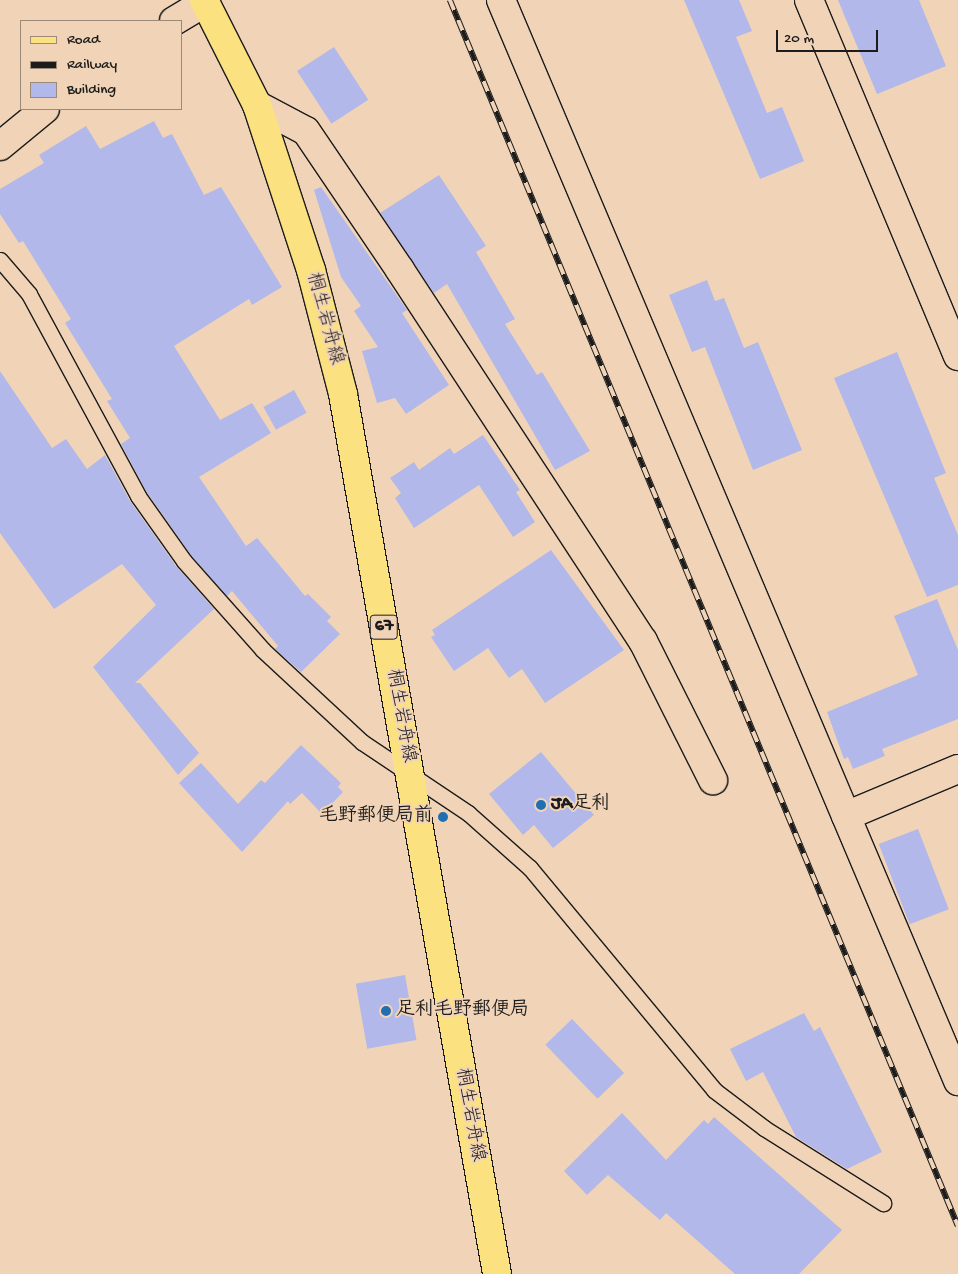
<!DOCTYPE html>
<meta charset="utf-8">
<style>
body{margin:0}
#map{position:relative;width:958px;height:1274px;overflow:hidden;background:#f1d4b7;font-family:"Gochi Hand","Klee One",sans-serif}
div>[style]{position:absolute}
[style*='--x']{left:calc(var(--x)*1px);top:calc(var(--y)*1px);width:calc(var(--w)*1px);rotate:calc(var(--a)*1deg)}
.building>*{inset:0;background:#b2b8e9;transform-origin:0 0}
.roads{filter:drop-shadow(1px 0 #1c1c1c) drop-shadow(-1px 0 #1c1c1c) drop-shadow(0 1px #1c1c1c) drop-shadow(0 -1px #1c1c1c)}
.service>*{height:15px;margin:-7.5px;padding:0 7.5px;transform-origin:7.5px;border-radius:7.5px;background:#f1d4b7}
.minor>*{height:28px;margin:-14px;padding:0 14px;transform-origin:14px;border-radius:14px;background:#f1d4b7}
.primary>*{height:28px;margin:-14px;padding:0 14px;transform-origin:14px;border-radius:14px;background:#fbe180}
.rail>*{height:5.5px;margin-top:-2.75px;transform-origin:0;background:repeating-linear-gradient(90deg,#f1d4b7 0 11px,#1c1c1c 0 22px);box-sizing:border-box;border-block:1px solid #1c1c1c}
.dots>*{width:14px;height:14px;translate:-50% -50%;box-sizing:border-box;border:2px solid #f1d4b7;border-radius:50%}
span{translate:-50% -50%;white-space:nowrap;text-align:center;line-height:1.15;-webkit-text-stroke:4px #f1d4b7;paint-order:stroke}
.shield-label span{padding:1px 4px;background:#f1d4b7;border:1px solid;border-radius:4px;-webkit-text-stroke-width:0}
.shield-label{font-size:18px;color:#1c1c1c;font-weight:700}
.street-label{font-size:19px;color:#1c1c1c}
.poi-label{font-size:19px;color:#1c1c1c;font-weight:700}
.left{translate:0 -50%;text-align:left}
.right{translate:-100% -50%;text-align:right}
.legend{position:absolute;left:20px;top:20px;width:162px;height:90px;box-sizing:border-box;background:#f1d4b7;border:1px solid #9c8a79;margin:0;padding:6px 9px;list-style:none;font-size:15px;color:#1c1c1c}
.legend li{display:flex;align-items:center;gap:10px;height:25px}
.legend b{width:25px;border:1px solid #9c8a79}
.scale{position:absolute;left:776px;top:30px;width:102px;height:22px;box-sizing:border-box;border:2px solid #1c1c1c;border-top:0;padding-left:6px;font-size:15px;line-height:18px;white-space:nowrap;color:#1c1c1c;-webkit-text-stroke:4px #f1d4b7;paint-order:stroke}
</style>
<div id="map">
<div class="building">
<div style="clip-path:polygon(684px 0,739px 0,752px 31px,736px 37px,767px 113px,782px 107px,804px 161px,760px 179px)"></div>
<div style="clip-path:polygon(838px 0,919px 0,946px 66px,877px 94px)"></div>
<div style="left:334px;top:47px;width:63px;height:44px;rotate:57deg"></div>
<div style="clip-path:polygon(154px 121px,163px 138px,172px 134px,204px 195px,221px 187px,282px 287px,252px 305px,249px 299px,174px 346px,220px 420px,252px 403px,271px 433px,199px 477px,246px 546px,257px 538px,305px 596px,308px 594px,331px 617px,327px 621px,340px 634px,301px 672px,275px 649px,278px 646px,232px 591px,227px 596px,191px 555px,146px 491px,121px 444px,130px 438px,107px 401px,112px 399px,65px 323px,71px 319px,23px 241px,19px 243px,0 214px,0 189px,44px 163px,39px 155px,86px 126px,100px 149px)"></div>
<div style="clip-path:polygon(439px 175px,486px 246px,476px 252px,515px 319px,505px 324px,537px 375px,542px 372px,590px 451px,555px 470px,447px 284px,434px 293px,380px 213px)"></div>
<div style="clip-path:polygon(321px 187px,407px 310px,402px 313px,449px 385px,406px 414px,395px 398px,377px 403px,362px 351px,378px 347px,354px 311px,361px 306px,341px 277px,314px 190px)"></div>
<div style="clip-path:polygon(707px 280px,715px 301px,724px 298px,744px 348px,758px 342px,802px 450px,753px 470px,705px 347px,692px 352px,669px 295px)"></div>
<div style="clip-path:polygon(897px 352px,946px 473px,934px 478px,958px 535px,958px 585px,927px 597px,834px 378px)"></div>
<div style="clip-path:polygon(0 371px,52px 448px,66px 439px,87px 469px,105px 455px,130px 501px,176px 566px,214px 609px,135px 683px,140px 683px,199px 753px,178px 775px,93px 667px,156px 605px,122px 564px,54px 609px,0 533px)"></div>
<div style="left:294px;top:390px;width:26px;height:35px;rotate:61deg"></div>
<div style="clip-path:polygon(483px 435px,520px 490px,516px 492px,535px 522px,513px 537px,479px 485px,414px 528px,395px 498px,401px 493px,390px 478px,414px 462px,419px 470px,450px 448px,454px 454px)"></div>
<div style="clip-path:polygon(551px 550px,624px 650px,545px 703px,522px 669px,509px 678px,488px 648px,454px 671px,431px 637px,435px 635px,432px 630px)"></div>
<div style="clip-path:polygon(937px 599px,958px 650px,958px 719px,882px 749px,885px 756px,853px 769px,848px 757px,844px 759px,827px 712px,918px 675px,894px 616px)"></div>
<div style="clip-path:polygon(301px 745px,341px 783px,338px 787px,343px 792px,322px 814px,302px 793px,290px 804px,288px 801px,242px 852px,179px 783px,201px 763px,238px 804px,261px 780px,265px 783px)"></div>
<div style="clip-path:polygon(541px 752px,594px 815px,553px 848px,534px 825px,523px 835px,489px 794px)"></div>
<div style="left:918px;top:829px;width:86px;height:42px;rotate:69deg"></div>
<div style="left:405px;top:975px;width:66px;height:50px;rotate:80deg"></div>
<div style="clip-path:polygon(804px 1013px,814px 1031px,820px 1027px,882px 1152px,847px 1169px,796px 1137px,763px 1072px,746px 1081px,730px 1049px)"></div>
<div style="left:572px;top:1019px;width:75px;height:37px;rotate:46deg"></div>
<div style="clip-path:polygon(622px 1113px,666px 1160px,704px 1120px,708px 1124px,714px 1117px,842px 1230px,799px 1274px,735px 1274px,666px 1213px,660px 1220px,608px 1175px,587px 1195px,564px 1171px)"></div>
</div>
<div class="roads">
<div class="service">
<div style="--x:0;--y:260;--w:45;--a:49.5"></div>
<div style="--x:29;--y:294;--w:230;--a:61.6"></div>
<div style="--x:138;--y:496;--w:80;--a:54.7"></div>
<div style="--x:184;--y:561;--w:119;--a:48.4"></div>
<div style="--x:263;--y:650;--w:135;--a:42.9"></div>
<div style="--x:362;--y:742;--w:128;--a:33.8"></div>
<div style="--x:468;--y:813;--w:83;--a:41.6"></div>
<div style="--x:530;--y:868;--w:288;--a:50.3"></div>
<div style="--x:714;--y:1090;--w:63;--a:37.2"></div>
<div style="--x:764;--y:1128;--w:141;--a:32.2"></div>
</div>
<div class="minor">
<div style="--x:501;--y:0;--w:1174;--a:67.08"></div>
<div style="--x:809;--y:0;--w:386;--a:67.3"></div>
<div style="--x:174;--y:21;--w:37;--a:-31"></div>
<div style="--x:257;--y:105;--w:55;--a:28"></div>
<div style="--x:306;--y:131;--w:168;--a:55.9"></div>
<div style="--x:400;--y:270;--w:443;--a:56.8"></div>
<div style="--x:643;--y:641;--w:156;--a:63.3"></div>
<div style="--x:0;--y:146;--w:58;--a:-39.4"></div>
<div style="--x:846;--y:816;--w:121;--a:-22.8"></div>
</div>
<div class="primary">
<div style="--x:204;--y:0;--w:118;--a:63.2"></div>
<div style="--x:257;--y:105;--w:174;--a:71.9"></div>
<div style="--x:311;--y:270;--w:128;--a:75.5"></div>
<div style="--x:343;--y:394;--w:893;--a:80.07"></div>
</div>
</div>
<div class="rail">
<div style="--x:450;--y:0;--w:1327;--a:67.49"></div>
</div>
<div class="dots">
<div style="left:541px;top:805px;background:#1f6fb2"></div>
<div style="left:443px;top:817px;background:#1f6fb2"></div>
<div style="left:386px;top:1011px;background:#1f6fb2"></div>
</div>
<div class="shield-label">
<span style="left:384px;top:627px">67</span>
</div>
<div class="street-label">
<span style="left:324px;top:319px;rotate:75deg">桐生岩舟線</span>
<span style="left:400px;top:716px;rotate:80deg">桐生岩舟線</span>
<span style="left:469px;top:1115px;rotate:80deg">桐生岩舟線</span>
</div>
<div class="poi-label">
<span class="left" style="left:551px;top:805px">JA足利</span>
<span class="right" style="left:433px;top:817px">毛野郵便局前</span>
<span class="left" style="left:396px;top:1011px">足利毛野郵便局</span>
</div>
<ul class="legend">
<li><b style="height:6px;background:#fbe180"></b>Road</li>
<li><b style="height:6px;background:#1c1c1c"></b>Railway</li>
<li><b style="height:14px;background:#b2b8e9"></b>Building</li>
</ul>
<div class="scale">20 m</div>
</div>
